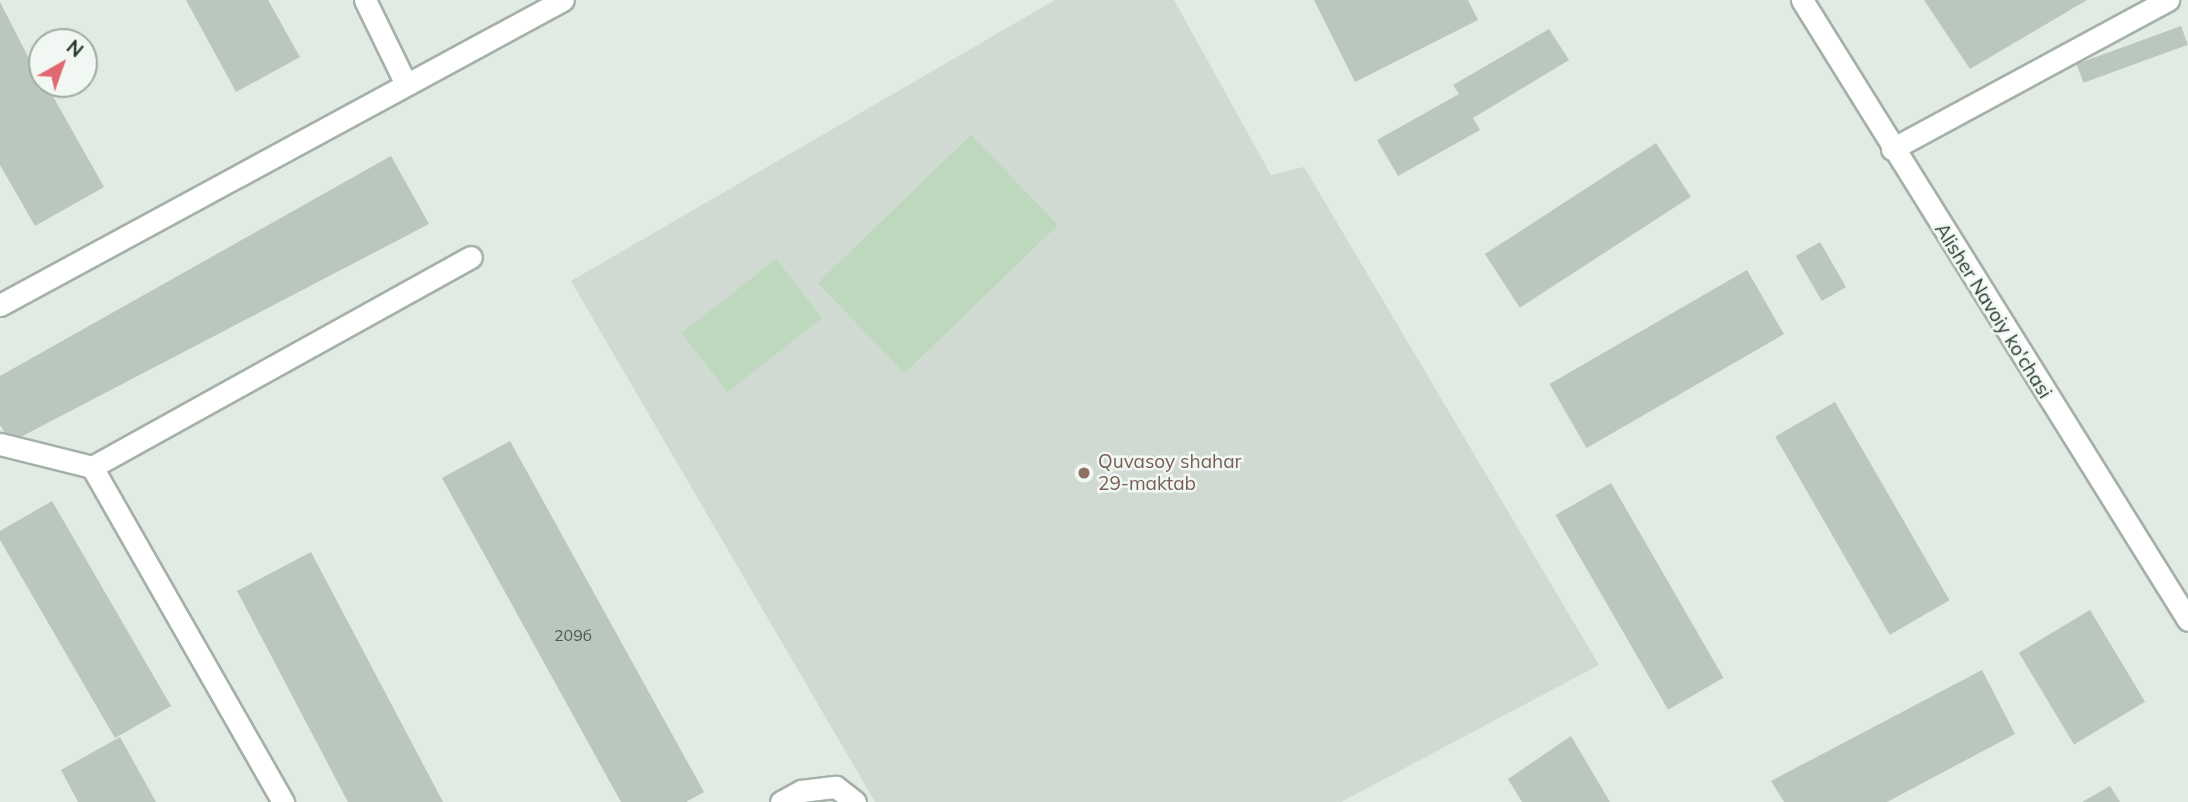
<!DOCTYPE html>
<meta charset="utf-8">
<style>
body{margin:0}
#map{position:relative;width:2188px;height:802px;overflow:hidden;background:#e1eae3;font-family:Mulish,sans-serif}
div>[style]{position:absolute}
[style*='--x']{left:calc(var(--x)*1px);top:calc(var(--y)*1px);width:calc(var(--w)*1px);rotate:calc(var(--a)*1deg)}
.built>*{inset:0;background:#d0d9d2}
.green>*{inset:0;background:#bed8bd;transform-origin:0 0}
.building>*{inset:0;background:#bac7be;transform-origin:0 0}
.roads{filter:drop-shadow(2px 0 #a5b1a8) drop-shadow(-2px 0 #a5b1a8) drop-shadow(0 2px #a5b1a8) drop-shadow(0 -2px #a5b1a8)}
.street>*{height:21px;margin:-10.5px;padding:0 10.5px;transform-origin:10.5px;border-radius:10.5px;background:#fff}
.secondary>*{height:21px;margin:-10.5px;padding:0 10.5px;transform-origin:10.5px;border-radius:10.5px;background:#fff}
.dots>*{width:19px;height:19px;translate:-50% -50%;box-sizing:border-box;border:4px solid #f1f7f2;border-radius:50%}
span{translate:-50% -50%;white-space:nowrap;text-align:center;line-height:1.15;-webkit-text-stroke:5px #f1f7f2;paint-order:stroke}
.number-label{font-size:16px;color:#4a5c50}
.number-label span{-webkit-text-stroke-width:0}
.street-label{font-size:19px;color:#24382c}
.education-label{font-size:19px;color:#785e54}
.left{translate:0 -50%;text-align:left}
.north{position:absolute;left:28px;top:28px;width:70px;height:70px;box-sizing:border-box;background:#f1f7f2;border:2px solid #9faba3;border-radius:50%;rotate:40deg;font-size:19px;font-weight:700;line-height:28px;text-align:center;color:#24382c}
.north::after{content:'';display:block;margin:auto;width:24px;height:32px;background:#e06971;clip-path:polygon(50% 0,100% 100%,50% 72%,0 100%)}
</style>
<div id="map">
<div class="built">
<div style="clip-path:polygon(1055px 0,1174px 0,1271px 175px,1304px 167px,1599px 665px,1341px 802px,875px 802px,571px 281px)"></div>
</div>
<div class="green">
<div style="left:971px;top:135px;width:125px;height:213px;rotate:46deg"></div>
<div style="left:776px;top:259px;width:75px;height:120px;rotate:52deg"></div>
</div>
<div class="building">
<div style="clip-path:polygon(186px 0,268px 0,300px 57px,236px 92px)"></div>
<div style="clip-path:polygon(1314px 0,1468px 0,1478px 20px,1355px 82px)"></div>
<div style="clip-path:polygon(1924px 0,2087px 0,1970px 69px)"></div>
<div style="clip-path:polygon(0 2px,42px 84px,46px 84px,104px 187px,35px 226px,0 165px)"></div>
<div style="left:2181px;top:26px;width:20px;height:111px;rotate:70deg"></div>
<div style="clip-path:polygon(1549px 29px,1569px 60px,1473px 118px,1480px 130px,1398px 176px,1377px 140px,1459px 94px,1453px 85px)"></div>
<div style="left:1656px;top:143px;width:64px;height:204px;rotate:57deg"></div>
<div style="clip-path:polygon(391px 156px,429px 224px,11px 442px,0 425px,0 376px)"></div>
<div style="left:1820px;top:242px;width:52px;height:28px;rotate:60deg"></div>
<div style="left:1747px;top:270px;width:74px;height:228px;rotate:60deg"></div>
<div style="left:1835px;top:402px;width:229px;height:69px;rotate:60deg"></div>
<div style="clip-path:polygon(510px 441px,704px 792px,686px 802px,621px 802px,442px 478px)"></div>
<div style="left:1611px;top:483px;width:225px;height:64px;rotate:60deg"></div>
<div style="clip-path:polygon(52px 501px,171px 706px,115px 738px,0 540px,0 531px)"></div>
<div style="clip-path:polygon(311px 552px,443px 802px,348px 802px,237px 591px)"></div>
<div style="left:2090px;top:610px;width:107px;height:83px;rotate:59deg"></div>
<div style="clip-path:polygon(1982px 670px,2015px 734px,1887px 802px,1784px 802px,1771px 781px)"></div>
<div style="clip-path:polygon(1571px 736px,1610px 802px,1522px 802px,1508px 779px)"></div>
<div style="clip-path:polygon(120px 737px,156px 802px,78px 802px,61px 770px)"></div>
<div style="clip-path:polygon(2110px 786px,2120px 802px,2082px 802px)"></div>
</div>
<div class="roads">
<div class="street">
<div style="--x:365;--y:0;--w:93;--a:64"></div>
<div style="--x:1892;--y:149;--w:314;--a:-28.4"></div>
<div style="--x:0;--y:305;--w:640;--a:-28.45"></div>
<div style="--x:0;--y:444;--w:95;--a:14"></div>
<div style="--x:92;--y:467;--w:433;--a:-29"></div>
<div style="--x:92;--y:467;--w:386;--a:60.3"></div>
<div style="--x:781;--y:802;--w:23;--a:-29"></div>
<div style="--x:801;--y:791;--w:35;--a:-7"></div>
<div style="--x:836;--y:787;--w:24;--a:38"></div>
</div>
<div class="secondary">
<div style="--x:1802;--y:0;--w:730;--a:58.09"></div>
</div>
</div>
<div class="dots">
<div style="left:1084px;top:473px;background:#8d6e63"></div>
</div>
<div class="number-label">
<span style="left:573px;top:635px">209б</span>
</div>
<div class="street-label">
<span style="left:1993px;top:311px;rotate:58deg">Alisher Navoiy ko'chasi</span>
</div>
<div class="education-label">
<span class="left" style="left:1098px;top:473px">Quvasoy shahar<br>29-maktab</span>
</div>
<div class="north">N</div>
</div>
